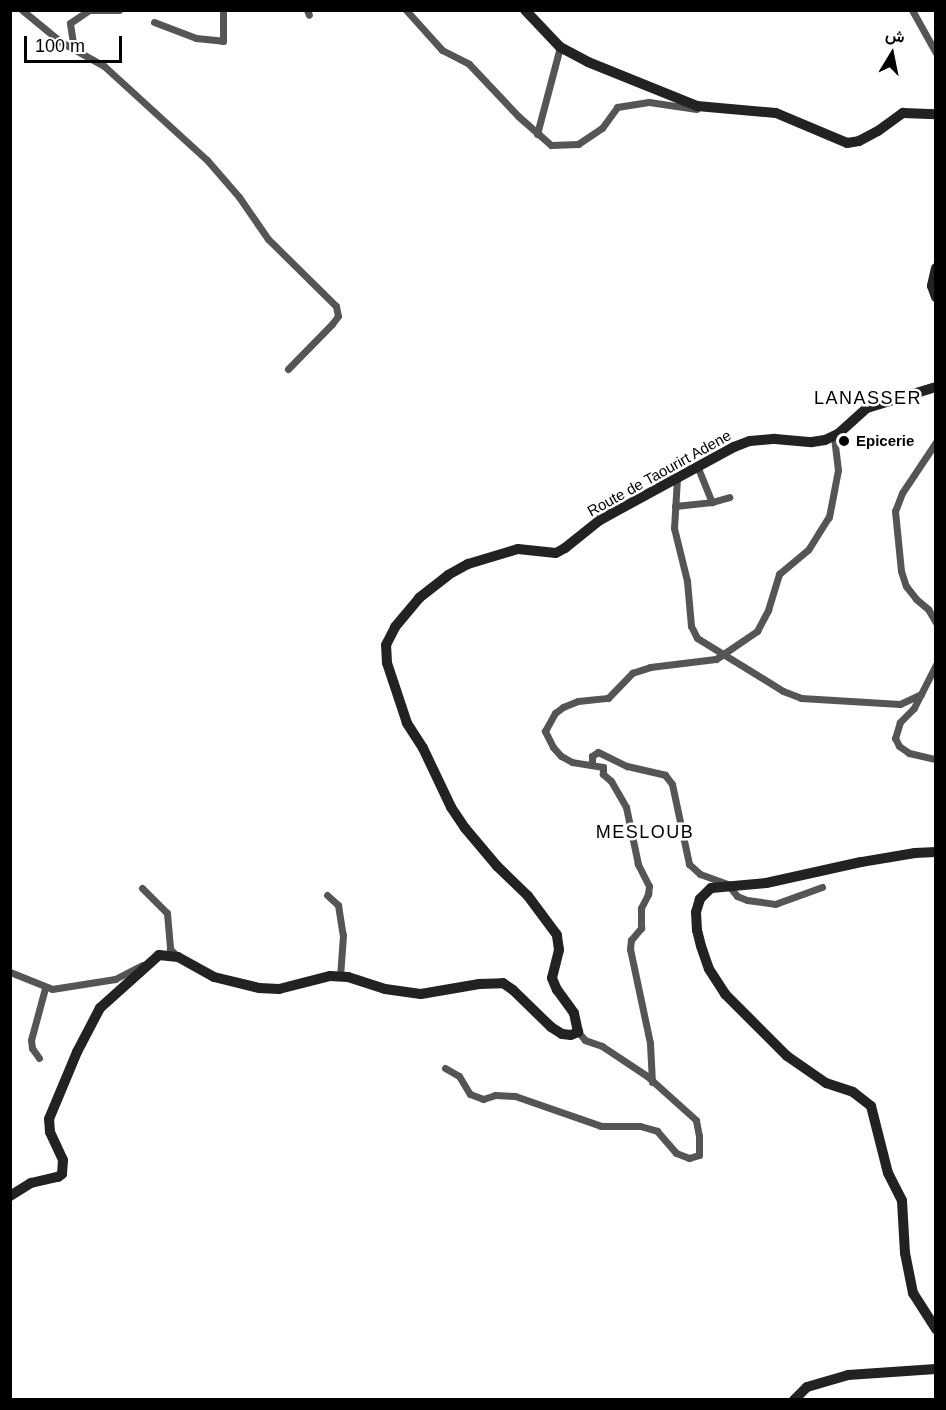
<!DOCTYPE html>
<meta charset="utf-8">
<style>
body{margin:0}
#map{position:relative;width:946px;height:1410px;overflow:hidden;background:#fff;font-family:Arial,Vazirmatn,sans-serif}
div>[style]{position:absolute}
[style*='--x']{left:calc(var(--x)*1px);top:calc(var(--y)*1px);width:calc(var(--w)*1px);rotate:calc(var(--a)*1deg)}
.street>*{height:7px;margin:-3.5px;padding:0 3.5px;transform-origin:3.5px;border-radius:3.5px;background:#555}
.secondary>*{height:10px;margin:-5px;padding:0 5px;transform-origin:5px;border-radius:5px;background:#222}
.dots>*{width:16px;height:16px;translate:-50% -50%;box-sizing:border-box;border:3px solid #fff;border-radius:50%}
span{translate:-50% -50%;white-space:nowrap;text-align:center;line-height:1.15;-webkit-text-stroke:5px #fff;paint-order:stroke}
.poi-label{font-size:15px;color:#000;font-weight:700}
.left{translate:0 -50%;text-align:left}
.street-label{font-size:15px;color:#000}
.quarter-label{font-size:18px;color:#000;letter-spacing:1.5px}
.frame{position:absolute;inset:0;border:12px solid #000;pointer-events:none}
.north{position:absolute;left:862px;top:24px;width:60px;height:60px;-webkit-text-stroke:4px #fff;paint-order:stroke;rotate:10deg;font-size:16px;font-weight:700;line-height:24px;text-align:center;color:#000}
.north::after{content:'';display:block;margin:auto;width:21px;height:27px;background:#000;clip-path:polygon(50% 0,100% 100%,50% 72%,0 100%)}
.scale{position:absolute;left:24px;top:36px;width:98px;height:27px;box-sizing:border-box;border:3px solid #000;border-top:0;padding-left:8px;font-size:18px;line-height:21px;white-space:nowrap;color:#000;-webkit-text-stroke:4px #fff;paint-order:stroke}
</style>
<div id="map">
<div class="street">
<div style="--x:22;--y:10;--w:50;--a:39.4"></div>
<div style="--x:61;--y:42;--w:49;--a:29.2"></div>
<div style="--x:104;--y:66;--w:139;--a:42.4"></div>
<div style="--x:207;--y:160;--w:49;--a:49.1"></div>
<div style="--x:239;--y:197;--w:51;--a:55.4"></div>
<div style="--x:268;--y:239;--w:95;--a:44.6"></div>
<div style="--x:336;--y:306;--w:10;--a:79"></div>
<div style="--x:338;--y:316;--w:10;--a:127"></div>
<div style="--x:332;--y:324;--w:63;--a:134.4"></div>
<div style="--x:90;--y:10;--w:29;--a:0"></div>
<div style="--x:307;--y:10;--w:5;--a:68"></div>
<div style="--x:406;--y:10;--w:54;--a:48"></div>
<div style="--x:442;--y:50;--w:30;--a:27"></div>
<div style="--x:469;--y:64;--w:71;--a:46.7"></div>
<div style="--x:518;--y:116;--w:44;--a:41.3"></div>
<div style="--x:551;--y:145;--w:27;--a:-2"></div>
<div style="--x:578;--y:144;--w:29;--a:-34"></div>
<div style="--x:602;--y:128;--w:26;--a:-54"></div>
<div style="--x:617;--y:107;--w:32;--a:-9"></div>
<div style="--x:649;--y:102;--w:48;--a:8.5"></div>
<div style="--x:912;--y:10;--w:49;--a:60.8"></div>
<div style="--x:154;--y:22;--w:45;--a:20.9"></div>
<div style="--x:196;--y:38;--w:27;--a:6"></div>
<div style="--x:223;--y:41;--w:31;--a:-90"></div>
<div style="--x:74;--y:49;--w:26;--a:-99"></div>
<div style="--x:70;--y:23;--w:23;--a:-34"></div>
<div style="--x:537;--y:134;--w:90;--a:-75.2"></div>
<div style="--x:936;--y:442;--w:61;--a:123.7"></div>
<div style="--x:902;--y:493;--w:19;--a:111"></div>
<div style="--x:895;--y:511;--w:60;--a:84.3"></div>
<div style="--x:901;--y:571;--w:16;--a:72"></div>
<div style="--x:906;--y:586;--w:16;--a:52"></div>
<div style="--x:916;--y:599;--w:16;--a:40"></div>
<div style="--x:928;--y:609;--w:16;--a:60"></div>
<div style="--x:698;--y:468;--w:37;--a:68"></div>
<div style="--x:712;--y:502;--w:18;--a:-16"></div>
<div style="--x:677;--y:478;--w:50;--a:93.4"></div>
<div style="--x:674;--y:528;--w:55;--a:76.2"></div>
<div style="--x:687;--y:581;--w:45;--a:84.9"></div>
<div style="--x:691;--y:626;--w:13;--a:63"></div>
<div style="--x:697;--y:638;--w:101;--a:31.6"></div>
<div style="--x:783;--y:691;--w:19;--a:21"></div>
<div style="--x:801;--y:698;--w:99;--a:3.5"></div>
<div style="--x:900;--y:704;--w:23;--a:-25"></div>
<div style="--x:921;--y:694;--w:33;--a:-63"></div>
<div style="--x:675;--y:506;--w:37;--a:-6"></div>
<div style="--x:921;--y:694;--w:16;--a:117"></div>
<div style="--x:914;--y:708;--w:20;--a:135"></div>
<div style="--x:900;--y:722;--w:17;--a:107"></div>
<div style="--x:895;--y:738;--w:9;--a:63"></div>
<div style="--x:899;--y:746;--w:12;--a:35"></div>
<div style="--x:909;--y:753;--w:28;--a:13"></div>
<div style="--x:592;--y:765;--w:9;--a:-90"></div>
<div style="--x:592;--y:756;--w:7;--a:-34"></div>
<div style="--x:598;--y:752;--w:32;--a:26"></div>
<div style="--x:627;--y:766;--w:39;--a:13"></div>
<div style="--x:665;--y:775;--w:11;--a:52"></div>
<div style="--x:672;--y:784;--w:82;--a:78"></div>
<div style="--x:689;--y:864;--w:15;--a:42"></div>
<div style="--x:700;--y:874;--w:30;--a:20"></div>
<div style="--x:729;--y:886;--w:13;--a:51"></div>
<div style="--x:737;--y:896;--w:11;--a:22"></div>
<div style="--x:747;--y:900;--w:28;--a:8"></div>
<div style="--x:775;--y:904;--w:50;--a:-19.9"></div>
<div style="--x:142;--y:888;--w:35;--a:45"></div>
<div style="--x:167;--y:913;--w:36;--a:85"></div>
<div style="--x:170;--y:949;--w:11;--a:45"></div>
<div style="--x:327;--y:895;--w:15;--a:42"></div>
<div style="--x:338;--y:905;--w:30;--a:81"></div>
<div style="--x:343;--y:935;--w:42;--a:94.1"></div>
<div style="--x:10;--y:972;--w:45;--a:22"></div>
<div style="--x:52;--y:989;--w:64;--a:-9"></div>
<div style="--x:115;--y:979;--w:31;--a:-27"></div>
<div style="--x:39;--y:1058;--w:12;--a:-125"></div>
<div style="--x:32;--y:1048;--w:8;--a:-97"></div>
<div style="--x:31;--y:1040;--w:54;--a:-74.9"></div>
<div style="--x:445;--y:1068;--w:16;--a:30"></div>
<div style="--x:459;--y:1076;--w:21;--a:59"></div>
<div style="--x:470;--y:1094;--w:14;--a:21"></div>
<div style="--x:483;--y:1099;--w:13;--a:-18"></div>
<div style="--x:495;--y:1095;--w:20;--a:3"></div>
<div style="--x:515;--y:1096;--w:91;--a:19.2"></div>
<div style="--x:601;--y:1126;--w:39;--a:0"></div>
<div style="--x:640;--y:1126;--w:18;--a:16"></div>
<div style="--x:657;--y:1131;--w:29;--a:49"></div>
<div style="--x:676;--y:1153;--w:14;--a:21"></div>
<div style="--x:689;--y:1158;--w:10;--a:-17"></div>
<div style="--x:699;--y:1155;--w:19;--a:-90"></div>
<div style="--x:699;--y:1136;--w:16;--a:-101"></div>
<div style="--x:696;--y:1120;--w:66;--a:-138.1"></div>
<div style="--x:647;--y:1076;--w:54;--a:-146.3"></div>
<div style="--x:602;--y:1046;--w:18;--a:-161"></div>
<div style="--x:585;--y:1040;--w:11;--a:-131"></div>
<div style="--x:652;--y:1082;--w:39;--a:-93"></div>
<div style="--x:650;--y:1043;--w:96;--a:-102"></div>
<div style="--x:630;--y:949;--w:9;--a:-84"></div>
<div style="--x:631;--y:940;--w:16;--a:-50"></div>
<div style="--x:641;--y:928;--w:20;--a:-90"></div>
<div style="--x:641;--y:908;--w:16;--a:-63"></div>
<div style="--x:648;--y:894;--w:8;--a:-83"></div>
<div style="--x:649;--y:886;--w:25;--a:-117"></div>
<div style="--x:638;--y:864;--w:58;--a:-101.9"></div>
<div style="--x:626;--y:807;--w:30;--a:-120"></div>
<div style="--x:611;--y:781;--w:11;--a:-139"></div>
<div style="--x:603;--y:774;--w:7;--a:-90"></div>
<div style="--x:603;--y:767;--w:31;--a:-171"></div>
<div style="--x:572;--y:762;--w:13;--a:-151"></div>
<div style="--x:561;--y:756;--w:12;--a:-132"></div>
<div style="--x:553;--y:747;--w:18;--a:-117"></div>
<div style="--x:545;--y:731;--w:21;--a:-61"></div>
<div style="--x:555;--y:713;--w:10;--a:-37"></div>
<div style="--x:563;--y:707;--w:16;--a:-22"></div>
<div style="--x:578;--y:701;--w:30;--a:-6"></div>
<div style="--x:608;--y:698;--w:35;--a:-46"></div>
<div style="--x:632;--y:673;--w:19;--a:-18"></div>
<div style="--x:650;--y:667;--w:66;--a:-6.9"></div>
<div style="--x:716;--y:659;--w:50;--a:-34.3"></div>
<div style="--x:757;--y:631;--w:24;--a:-62"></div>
<div style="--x:768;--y:610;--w:38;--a:-73"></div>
<div style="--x:779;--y:574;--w:38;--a:-40"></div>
<div style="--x:808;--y:550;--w:39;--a:-58"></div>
<div style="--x:829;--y:517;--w:48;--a:-79.2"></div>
<div style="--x:838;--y:470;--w:34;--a:-97"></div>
</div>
<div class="secondary">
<div style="--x:525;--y:10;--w:51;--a:46.6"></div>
<div style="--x:560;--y:47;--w:32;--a:28"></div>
<div style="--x:588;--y:62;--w:118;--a:22"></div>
<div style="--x:697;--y:106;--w:79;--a:5.1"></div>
<div style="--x:776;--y:113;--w:77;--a:22.9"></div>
<div style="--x:847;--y:143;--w:12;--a:-9"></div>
<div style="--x:859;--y:141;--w:21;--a:-28"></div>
<div style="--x:878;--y:131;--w:31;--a:-36"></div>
<div style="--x:903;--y:113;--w:33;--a:2"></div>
<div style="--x:936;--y:268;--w:18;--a:103"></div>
<div style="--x:932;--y:286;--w:12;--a:70"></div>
<div style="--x:936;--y:852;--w:21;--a:177"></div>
<div style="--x:915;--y:853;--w:55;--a:170.5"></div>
<div style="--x:861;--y:862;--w:97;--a:167.5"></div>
<div style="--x:766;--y:883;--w:55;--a:174.8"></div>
<div style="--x:711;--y:888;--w:16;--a:135"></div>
<div style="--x:700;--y:899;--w:14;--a:107"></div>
<div style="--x:696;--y:912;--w:18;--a:87"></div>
<div style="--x:697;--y:930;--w:16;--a:76"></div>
<div style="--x:701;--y:946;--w:24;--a:71"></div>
<div style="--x:709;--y:969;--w:30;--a:57"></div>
<div style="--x:725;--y:994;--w:88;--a:45"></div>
<div style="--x:787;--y:1056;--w:47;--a:34.7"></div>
<div style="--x:826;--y:1083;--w:28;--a:18"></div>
<div style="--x:853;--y:1092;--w:23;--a:38"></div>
<div style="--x:871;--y:1106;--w:69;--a:75.8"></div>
<div style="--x:888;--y:1173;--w:31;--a:63"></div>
<div style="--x:902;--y:1201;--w:52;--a:86.7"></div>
<div style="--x:905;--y:1253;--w:41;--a:78.7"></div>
<div style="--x:913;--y:1293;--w:43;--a:57.4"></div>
<div style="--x:10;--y:1196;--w:25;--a:-32"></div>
<div style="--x:31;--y:1183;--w:28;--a:-13"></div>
<div style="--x:58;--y:1177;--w:5;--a:-37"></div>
<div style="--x:62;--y:1174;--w:14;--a:-86"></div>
<div style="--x:63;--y:1160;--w:31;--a:-115"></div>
<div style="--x:50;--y:1132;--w:13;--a:-94"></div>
<div style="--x:49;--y:1119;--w:73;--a:-67.3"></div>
<div style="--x:77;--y:1052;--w:50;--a:-62.4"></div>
<div style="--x:100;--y:1008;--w:79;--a:-41.9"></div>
<div style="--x:159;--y:955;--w:19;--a:6"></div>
<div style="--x:178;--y:957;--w:41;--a:29.1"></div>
<div style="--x:214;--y:977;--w:46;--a:13.7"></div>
<div style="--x:259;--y:988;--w:20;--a:3"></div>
<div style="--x:279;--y:989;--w:53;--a:-14.3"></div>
<div style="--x:330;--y:976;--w:18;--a:3"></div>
<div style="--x:348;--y:977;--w:39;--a:18"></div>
<div style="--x:385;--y:989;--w:36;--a:8"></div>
<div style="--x:421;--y:994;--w:59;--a:-9.8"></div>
<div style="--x:479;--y:984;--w:24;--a:-2"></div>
<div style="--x:503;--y:983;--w:12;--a:35"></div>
<div style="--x:513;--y:990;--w:53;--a:44.2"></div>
<div style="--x:551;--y:1027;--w:13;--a:32"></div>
<div style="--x:562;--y:1034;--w:9;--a:6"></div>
<div style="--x:571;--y:1035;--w:8;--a:-23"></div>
<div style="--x:578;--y:1032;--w:19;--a:-102"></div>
<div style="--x:574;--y:1013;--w:29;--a:-126"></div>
<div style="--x:557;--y:990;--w:13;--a:-113"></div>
<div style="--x:552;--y:978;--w:29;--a:-76"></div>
<div style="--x:559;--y:950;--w:15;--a:-98"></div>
<div style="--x:557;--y:935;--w:49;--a:-126.6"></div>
<div style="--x:528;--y:896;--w:43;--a:-135.9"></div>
<div style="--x:497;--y:866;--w:50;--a:-130.1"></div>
<div style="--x:465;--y:828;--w:25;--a:-124"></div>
<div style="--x:451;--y:807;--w:65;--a:-115.4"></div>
<div style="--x:423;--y:748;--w:30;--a:-123"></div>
<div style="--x:407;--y:723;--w:63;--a:-108.4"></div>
<div style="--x:387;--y:663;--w:18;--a:-93"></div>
<div style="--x:386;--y:645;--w:20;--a:-63"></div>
<div style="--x:395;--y:627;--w:38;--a:-50"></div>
<div style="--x:419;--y:598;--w:37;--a:-38"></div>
<div style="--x:448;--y:575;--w:23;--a:-29"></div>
<div style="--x:468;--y:564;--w:52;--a:-16.7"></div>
<div style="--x:518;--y:549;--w:38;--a:6"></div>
<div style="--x:556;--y:553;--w:10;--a:-29"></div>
<div style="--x:565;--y:548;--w:45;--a:-38.7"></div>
<div style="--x:600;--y:520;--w:153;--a:-28.6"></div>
<div style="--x:734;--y:447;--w:17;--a:-21"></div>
<div style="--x:750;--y:441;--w:25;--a:-5"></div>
<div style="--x:775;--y:439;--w:37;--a:5"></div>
<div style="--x:812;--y:442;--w:13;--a:-9"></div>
<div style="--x:825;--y:440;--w:14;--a:-25"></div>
<div style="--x:838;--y:434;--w:39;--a:-42"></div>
<div style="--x:867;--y:408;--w:72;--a:-16.9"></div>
<div style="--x:794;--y:1400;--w:18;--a:-45"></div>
<div style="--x:807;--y:1387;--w:43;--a:-16.3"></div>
<div style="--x:848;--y:1375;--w:88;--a:-3.9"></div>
</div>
<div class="dots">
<div style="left:844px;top:441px;background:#000"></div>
</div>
<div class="poi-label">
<span class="left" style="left:856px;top:441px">Epicerie</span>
</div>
<div class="street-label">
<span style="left:659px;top:473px;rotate:-29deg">Route de Taourirt Adene</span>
</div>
<div class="quarter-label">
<span style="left:868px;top:398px">LANASSER</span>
<span style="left:645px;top:832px">MESLOUB</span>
</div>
<div class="frame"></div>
<div class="north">ش</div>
<div class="scale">100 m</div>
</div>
